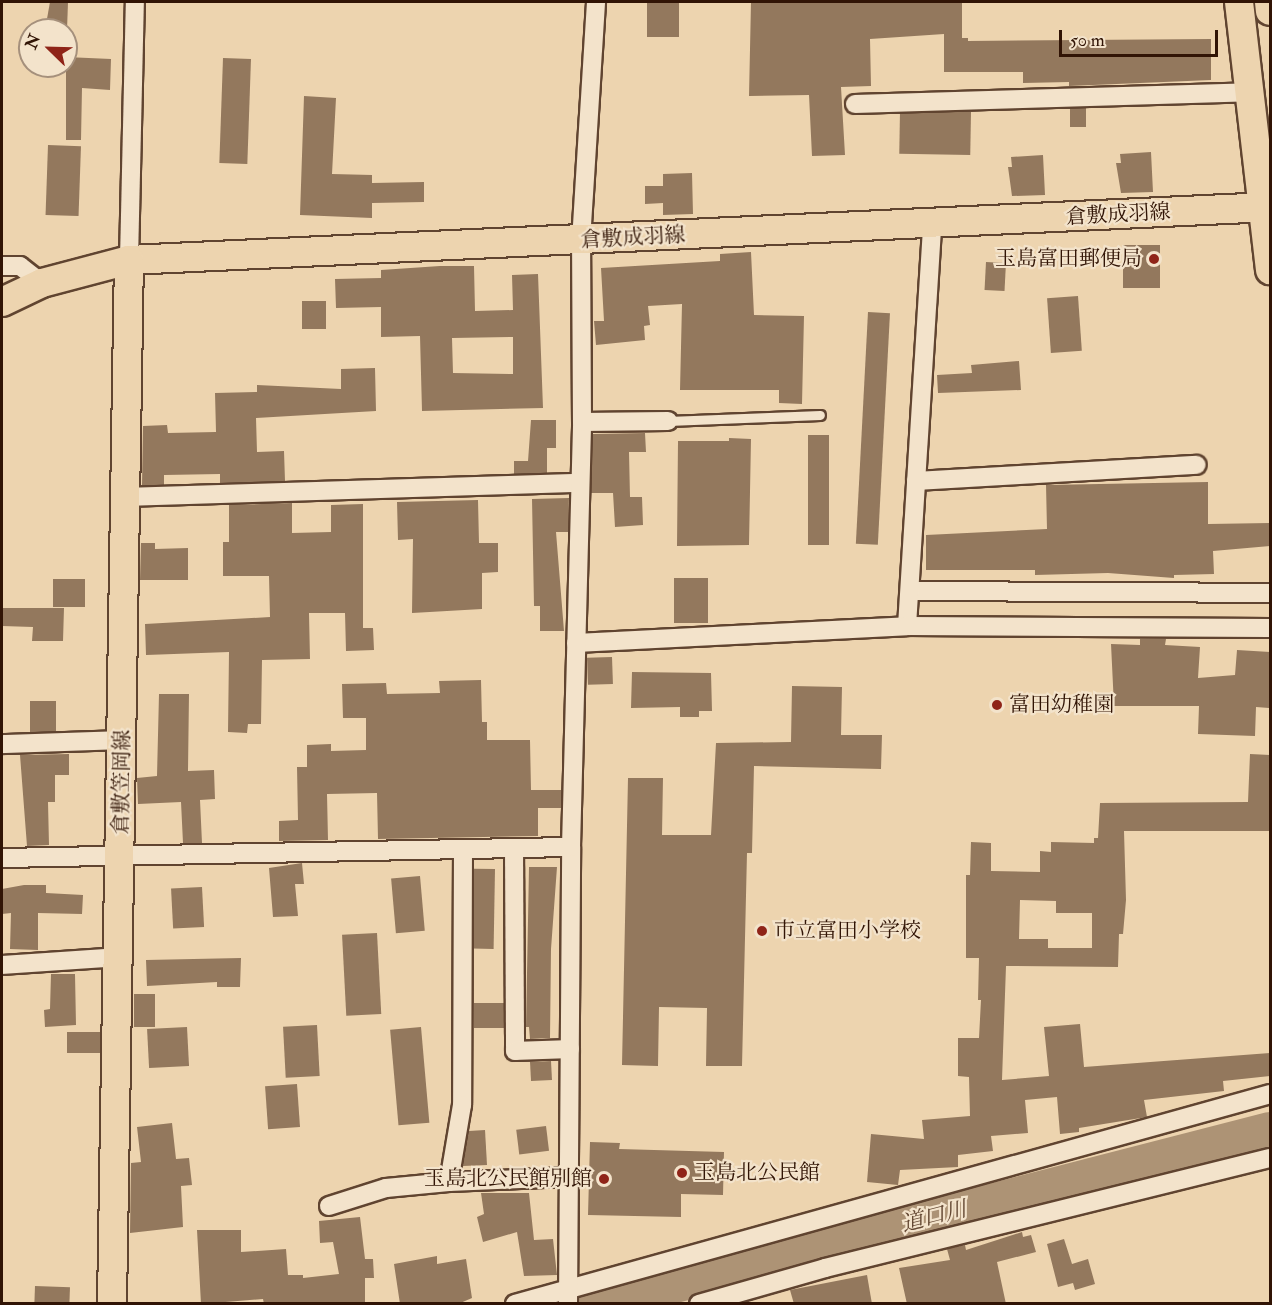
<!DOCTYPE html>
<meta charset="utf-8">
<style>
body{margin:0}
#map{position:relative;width:1272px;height:1305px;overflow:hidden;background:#edd4af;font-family:"IM FELL Double Pica","Noto Serif JP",serif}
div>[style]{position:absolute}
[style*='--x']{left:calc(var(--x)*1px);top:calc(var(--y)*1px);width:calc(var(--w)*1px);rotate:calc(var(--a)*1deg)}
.river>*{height:38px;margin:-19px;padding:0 19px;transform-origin:19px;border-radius:19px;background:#ad9375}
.building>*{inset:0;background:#93785d;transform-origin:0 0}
.roads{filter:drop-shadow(2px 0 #604430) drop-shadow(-2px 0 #604430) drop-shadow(0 2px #604430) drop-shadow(0 -2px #604430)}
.lane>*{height:9px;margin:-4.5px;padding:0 4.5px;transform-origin:4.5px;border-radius:4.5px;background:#f3e3cb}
.street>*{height:18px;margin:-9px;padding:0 9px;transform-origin:9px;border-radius:9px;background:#f3e3cb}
.primary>*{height:28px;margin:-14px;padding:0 14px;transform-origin:14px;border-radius:14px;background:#edd4af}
.dots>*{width:16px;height:16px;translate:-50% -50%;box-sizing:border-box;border:3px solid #f3e3cb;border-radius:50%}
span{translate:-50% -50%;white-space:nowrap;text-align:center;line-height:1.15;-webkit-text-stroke:4.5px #f3e3cb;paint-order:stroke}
.street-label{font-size:21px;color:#311405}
.poi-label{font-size:21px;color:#311405}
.right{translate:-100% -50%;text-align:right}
.left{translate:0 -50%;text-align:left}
.water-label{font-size:22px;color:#634732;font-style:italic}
.frame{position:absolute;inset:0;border:3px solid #311405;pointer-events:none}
.north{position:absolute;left:18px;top:18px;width:60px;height:60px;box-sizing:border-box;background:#f3e3cb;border:2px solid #a5907c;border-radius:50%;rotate:293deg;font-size:16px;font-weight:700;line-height:24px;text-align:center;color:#311405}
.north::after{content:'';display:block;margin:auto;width:21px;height:27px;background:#8f2418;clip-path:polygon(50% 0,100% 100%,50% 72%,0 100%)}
.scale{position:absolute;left:1059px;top:30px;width:159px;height:27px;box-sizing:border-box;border:3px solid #311405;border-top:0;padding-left:8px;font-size:18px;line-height:21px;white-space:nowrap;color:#311405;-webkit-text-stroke:4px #f3e3cb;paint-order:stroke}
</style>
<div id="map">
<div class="river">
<div style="--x:597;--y:1304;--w:695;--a:-14.42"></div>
</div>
<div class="building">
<div style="clip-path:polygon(50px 2px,68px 2px,67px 30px,45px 30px)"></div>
<div style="left:647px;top:2px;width:32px;height:35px"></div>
<div style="clip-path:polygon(751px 2px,962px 2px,962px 38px,968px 38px,968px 41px,1211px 39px,1211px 80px,1069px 86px,1069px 82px,1023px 83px,1023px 72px,944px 72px,944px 34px,870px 39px,871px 86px,841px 87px,845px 155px,812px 156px,809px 95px,749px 96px)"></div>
<div style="clip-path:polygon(66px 57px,111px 59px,110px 90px,82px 88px,81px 140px,66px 140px)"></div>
<div style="left:223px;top:58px;width:28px;height:105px;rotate:2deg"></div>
<div style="clip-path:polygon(304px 96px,336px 98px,332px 174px,372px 175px,372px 183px,424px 182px,424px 202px,372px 203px,372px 218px,300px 215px)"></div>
<div style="left:1086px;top:108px;width:19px;height:16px;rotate:90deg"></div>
<div style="left:971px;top:112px;width:43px;height:71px;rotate:91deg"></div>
<div style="left:48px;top:145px;width:33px;height:70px;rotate:2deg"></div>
<div style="clip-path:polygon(1151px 152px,1153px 192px,1121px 193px,1116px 163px,1121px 163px,1120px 154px)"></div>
<div style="clip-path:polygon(1043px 155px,1045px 195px,1012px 196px,1008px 167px,1012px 167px,1011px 157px)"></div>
<div style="clip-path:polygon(692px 173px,693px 214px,663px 215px,663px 203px,645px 204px,645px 186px,663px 186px,663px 174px)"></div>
<div style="left:1123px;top:245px;width:37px;height:43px"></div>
<div style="clip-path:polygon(751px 252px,754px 315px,804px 316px,802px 404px,779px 403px,779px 390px,680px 390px,682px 304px,648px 306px,650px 325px,644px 326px,645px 340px,596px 345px,594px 321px,604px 321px,601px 268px,720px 261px,720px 254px)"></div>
<div style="left:986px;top:262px;width:20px;height:28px;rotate:3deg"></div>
<div style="clip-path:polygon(evenodd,440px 266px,474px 266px,475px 311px,513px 310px,512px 275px,538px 274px,543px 408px,422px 411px,420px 336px,381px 337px,381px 307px,336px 308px,335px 279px,381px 278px,381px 270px,440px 266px,513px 337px,513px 374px,453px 373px,452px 338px,513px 337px)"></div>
<div style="left:1078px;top:296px;width:55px;height:31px;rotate:86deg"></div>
<div style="left:302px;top:301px;width:24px;height:28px"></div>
<div style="left:868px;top:312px;width:22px;height:232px;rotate:3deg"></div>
<div style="clip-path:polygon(1019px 361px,1021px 390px,938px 393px,937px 375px,972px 373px,971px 365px)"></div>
<div style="clip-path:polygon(375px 368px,376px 411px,256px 418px,257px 452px,284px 451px,285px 481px,220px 483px,220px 474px,164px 475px,164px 485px,142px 485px,143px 426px,167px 425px,168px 433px,216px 432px,215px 393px,257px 392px,257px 385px,341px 389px,341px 369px)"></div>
<div style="clip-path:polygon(531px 420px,556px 420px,556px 448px,547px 448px,547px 473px,514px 474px,514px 461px,528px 461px)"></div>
<div style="clip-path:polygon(645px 433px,646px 452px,629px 452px,630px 497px,642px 497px,643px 525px,615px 527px,613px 493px,591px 493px,593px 434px)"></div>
<div style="left:808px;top:435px;width:21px;height:110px"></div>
<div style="clip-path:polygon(729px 438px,751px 439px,749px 545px,677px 546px,678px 441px,729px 441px)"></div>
<div style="clip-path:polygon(1208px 482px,1208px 524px,1270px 523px,1270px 546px,1213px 551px,1214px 574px,1174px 575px,1174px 578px,1108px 573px,1035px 575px,1035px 570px,926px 570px,926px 535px,1047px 529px,1046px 485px)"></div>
<div style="clip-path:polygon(569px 498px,568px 532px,556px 532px,564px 631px,540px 631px,540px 606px,534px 606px,532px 499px)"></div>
<div style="clip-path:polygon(478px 500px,479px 543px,498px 543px,498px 572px,482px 573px,482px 609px,412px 613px,413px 539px,398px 540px,397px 502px)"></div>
<div style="clip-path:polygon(292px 503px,292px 533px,331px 532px,331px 505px,363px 504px,363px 628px,373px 628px,374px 650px,346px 651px,345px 613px,309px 613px,310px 659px,262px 660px,261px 724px,248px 724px,247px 733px,228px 732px,229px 652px,146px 655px,145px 624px,270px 617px,269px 576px,223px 576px,223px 542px,229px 542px,229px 505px)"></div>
<div style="clip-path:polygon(141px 543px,155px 543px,155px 549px,188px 548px,188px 580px,140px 580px)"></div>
<div style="left:674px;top:578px;width:34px;height:45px"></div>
<div style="left:53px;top:579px;width:32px;height:28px"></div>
<div style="clip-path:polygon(2px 608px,64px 608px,63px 641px,32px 641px,33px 627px,2px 626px)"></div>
<div style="clip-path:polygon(1140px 639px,1166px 639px,1165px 645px,1200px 647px,1198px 678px,1235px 675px,1237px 650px,1270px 652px,1269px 708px,1256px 707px,1255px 736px,1198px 734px,1199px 706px,1114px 706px,1111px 644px,1140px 645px)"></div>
<div style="left:612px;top:657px;width:27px;height:25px;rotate:88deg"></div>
<div style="clip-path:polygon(632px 672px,711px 673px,712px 711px,699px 711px,699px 717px,680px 717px,680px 707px,631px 708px)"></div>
<div style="clip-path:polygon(481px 680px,482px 722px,487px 722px,487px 740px,530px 740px,531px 790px,561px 790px,561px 808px,538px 808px,538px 836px,378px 839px,377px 793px,327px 794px,328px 840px,279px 841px,279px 821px,298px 820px,297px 767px,307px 767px,307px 745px,331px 744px,331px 751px,366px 750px,366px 718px,343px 718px,342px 684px,386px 683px,387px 694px,440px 693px,439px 681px)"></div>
<div style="clip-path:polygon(792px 686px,842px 687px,841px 735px,882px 735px,881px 769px,754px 766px,752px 853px,747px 853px,742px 1066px,706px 1066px,707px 1008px,659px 1007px,658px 1066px,622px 1065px,628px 778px,663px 778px,662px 835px,711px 835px,716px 743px,791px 742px)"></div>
<div style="clip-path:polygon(159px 694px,189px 694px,188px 771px,214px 770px,215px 799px,200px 800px,202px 843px,183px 843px,181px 802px,138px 804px,137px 778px,157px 776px)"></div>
<div style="left:30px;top:701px;width:26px;height:31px"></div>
<div style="clip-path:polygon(69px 754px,69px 775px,55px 775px,55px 802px,48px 802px,49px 845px,27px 846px,20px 755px)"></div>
<div style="clip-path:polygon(evenodd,1250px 754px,1270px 755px,1270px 831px,1124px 831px,1126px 900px,1123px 934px,1119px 934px,1118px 967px,1006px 966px,1002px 1080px,1049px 1076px,1044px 1027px,1080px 1024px,1084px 1067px,1270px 1053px,1270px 1076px,1223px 1081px,1224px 1091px,1144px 1100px,1147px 1117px,1079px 1128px,1079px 1132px,1060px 1134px,1057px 1097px,1025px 1100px,1028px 1133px,991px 1136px,993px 1151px,958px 1155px,958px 1167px,900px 1170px,898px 1185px,867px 1182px,871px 1134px,924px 1139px,922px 1120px,970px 1116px,969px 1077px,958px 1076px,958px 1038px,979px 1038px,981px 1000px,978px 1000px,979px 958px,966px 958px,966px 875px,970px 875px,971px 842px,991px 843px,991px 871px,1040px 872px,1040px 851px,1051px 852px,1051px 842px,1094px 843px,1094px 838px,1098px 838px,1100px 803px,1248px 802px,1250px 754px,1020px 900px,1056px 901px,1056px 913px,1092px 913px,1092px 948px,1048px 948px,1048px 939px,1019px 939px,1020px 900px)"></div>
<div style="clip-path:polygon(302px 863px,304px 884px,295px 884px,298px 916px,273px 917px,269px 868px)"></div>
<div style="clip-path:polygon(529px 867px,557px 867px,551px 949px,550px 1038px,530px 1039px,529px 1027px,526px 1027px)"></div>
<div style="left:495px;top:869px;width:80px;height:21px;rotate:91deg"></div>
<div style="left:420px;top:876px;width:55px;height:29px;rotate:85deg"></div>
<div style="clip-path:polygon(24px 885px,46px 885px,46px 893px,83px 895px,82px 914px,38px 913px,38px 950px,10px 949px,11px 913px,2px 914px,2px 889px)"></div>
<div style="left:202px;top:887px;width:40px;height:31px;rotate:87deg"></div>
<div style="left:377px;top:933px;width:81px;height:35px;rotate:87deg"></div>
<div style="clip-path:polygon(241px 958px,240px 987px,217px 987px,217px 982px,147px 986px,146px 960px)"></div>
<div style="clip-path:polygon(51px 974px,75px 974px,76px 1025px,45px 1027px,44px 1010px,50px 1009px)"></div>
<div style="left:134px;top:994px;width:21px;height:33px"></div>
<div style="left:504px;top:1003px;width:25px;height:30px;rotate:90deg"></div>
<div style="left:317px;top:1025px;width:51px;height:34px;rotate:87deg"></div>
<div style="left:187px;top:1027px;width:39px;height:40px;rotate:87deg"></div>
<div style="left:421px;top:1027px;width:96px;height:31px;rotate:85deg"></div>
<div style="left:100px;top:1032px;width:21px;height:33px;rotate:90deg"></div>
<div style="left:551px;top:1061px;width:19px;height:21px;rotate:87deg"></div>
<div style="left:297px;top:1084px;width:43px;height:32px;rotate:86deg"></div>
<div style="clip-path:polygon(172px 1123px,176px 1159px,189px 1158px,192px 1185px,181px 1186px,183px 1227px,130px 1233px,131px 1163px,141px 1162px,137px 1127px)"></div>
<div style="left:546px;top:1126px;width:25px;height:30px;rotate:83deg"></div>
<div style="clip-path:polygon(485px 1130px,487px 1165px,463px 1166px,469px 1131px)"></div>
<div style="clip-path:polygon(590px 1142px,620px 1143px,619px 1149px,724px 1152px,723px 1195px,681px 1194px,681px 1217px,588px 1215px)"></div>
<div style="clip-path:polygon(481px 1193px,529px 1193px,534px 1240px,553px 1239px,557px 1275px,524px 1276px,517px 1232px,483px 1242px,477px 1217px,484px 1214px)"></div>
<div style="clip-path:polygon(360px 1217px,365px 1259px,373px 1259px,374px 1278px,365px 1278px,365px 1304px,264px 1304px,263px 1299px,201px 1304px,197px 1230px,241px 1230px,241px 1252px,286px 1249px,288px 1275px,303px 1275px,303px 1278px,339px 1274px,333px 1242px,320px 1243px,319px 1221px)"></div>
<div style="clip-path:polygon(1022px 1232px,1023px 1237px,1031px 1235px,1036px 1252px,997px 1262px,1006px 1304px,907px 1304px,899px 1268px,950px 1260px,947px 1249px,965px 1245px,966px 1250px)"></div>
<div style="clip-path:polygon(1064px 1239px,1072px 1264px,1088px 1259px,1095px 1284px,1075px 1290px,1073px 1283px,1058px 1287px,1047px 1244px)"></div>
<div style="clip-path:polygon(437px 1256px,437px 1264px,466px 1259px,472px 1298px,458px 1304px,400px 1304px,394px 1264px)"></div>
<div style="clip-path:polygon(867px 1275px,872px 1304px,794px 1304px,790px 1290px)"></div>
<div style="left:35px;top:1286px;width:35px;height:18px;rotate:2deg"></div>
</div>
<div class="roads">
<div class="lane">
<div style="--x:668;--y:421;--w:152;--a:-2.3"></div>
</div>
<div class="street">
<div style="--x:855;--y:104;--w:394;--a:-1.7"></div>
<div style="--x:129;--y:260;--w:258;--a:-88.7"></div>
<div style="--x:2;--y:266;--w:18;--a:0"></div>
<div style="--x:20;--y:266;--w:28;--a:38"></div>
<div style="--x:582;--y:422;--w:86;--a:-0.7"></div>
<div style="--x:916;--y:481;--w:281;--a:-3.3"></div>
<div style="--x:125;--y:497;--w:455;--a:-1.8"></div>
<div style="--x:910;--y:591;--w:360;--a:0.3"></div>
<div style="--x:907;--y:626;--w:403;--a:-86.4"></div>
<div style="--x:576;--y:643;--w:331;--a:-2.9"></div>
<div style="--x:907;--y:626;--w:363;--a:0.3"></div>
<div style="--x:2;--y:744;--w:120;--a:-1.9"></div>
<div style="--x:514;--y:848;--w:203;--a:89.7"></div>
<div style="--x:515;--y:1051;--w:55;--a:-2.1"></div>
<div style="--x:463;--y:849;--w:256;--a:90.2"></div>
<div style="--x:462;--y:1105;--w:78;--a:99.6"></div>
<div style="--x:449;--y:1182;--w:120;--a:-2.4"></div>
<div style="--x:2;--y:858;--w:569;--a:-1.11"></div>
<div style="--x:2;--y:965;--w:117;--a:-3.9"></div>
<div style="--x:329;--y:1206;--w:60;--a:-17.5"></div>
<div style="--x:386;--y:1188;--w:63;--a:-5.4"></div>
<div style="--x:515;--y:1304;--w:784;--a:-15.54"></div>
<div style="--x:568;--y:1304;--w:457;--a:-89.6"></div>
<div style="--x:571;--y:847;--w:425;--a:-88.5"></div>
<div style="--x:582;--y:422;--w:181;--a:-90.3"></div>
<div style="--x:581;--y:241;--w:239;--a:-86.4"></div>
<div style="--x:699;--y:1304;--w:131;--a:-15.9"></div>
<div style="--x:825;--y:1268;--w:458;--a:-13.9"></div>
</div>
<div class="primary">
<div style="--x:1239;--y:2;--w:270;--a:83.4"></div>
<div style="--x:1269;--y:2;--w:9;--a:84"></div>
<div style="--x:2;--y:302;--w:44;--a:-25.4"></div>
<div style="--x:42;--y:283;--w:90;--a:-14.8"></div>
<div style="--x:129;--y:260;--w:1142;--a:-2.66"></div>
<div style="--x:112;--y:1304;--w:1044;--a:-89.07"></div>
</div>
</div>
<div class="dots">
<div style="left:1154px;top:259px;background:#8f2418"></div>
<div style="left:997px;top:705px;background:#8f2418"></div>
<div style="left:762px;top:931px;background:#8f2418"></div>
<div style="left:682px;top:1173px;background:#8f2418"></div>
<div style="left:604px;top:1179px;background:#8f2418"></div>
</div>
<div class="street-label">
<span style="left:1118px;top:215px;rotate:-3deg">倉敷成羽線</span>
<span style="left:633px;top:238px;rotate:-3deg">倉敷成羽線</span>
<span style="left:122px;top:782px;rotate:-89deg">倉敷笠岡線</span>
</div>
<div class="poi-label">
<span class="right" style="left:1142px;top:259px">玉島富田郵便局</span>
<span class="left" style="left:1009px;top:705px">富田幼稚園</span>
<span class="left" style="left:774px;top:931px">市立富田小学校</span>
<span class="left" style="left:694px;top:1173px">玉島北公民館</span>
<span class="right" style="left:592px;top:1179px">玉島北公民館別館</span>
</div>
<div class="water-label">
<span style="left:934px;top:1217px;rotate:-14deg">道口川</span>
</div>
<div class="frame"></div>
<div class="north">N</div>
<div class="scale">50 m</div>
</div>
